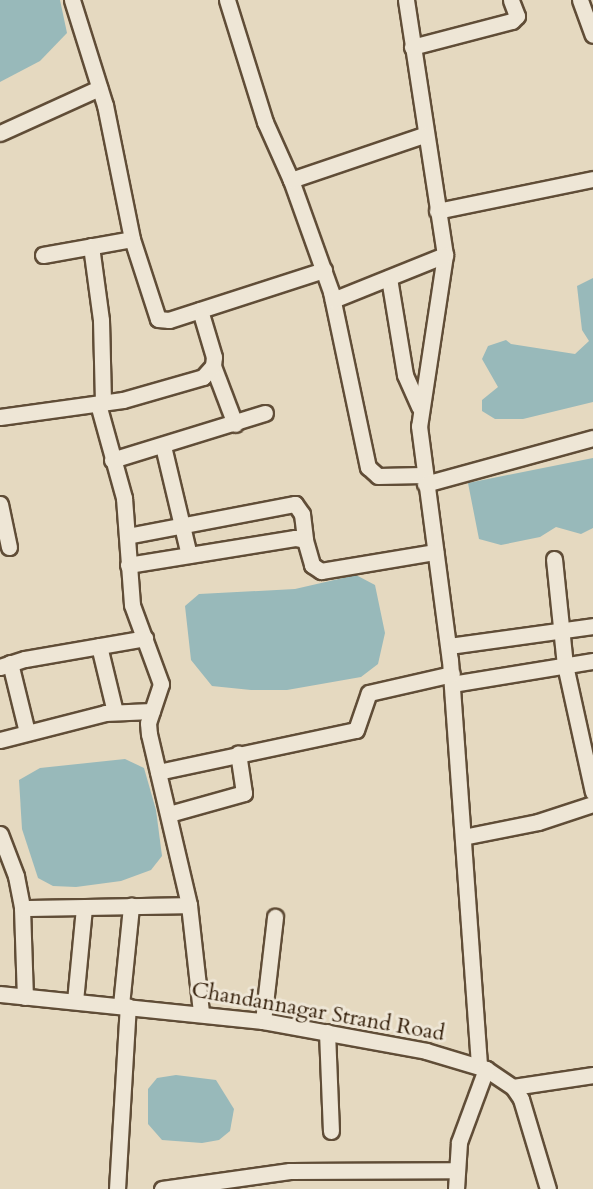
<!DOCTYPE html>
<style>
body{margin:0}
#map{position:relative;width:593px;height:1189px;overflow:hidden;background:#e5d9c0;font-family:Cardo,serif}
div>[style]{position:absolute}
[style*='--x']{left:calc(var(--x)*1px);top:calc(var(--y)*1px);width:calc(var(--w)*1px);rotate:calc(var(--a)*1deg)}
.water>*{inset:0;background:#98b9ba}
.roads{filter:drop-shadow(2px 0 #604d37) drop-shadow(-2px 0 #604d37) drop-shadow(0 2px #604d37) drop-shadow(0 -2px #604d37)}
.street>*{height:15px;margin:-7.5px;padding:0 7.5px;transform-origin:7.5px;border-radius:7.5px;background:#eee6d6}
span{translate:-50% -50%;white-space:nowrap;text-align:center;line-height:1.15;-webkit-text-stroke:6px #eee6d6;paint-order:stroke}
.street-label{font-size:22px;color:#331e09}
</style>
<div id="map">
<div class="water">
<div style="clip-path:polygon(0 0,60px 0,67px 33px,40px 61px,0 82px)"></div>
<div style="clip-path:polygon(593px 278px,593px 402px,523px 419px,495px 419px,482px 411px,482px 400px,498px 387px,482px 359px,488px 346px,506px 340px,511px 344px,575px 354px,589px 341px,582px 330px,577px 286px)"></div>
<div style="clip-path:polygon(593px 458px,593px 528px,581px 534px,556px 527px,540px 537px,501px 545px,479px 539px,468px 483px)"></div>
<div style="clip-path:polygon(356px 575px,375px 585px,385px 633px,378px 664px,361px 677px,287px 690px,251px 690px,212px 686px,191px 660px,185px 606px,199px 594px,295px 589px)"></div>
<div style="clip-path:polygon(125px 759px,144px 768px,156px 810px,162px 856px,151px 870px,121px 881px,76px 887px,53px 886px,38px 878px,22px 829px,19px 780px,40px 768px)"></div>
<div style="clip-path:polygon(176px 1075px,216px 1080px,234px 1109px,230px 1131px,219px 1140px,202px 1143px,162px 1140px,148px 1124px,148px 1089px,157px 1078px)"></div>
</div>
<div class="roads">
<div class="street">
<div style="--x:72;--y:0;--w:110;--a:72.6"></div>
<div style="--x:105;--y:105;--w:137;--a:78.6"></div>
<div style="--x:132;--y:239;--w:84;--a:72"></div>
<div style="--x:158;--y:319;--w:11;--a:5"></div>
<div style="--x:169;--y:320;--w:163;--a:-17.9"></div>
<div style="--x:227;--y:0;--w:128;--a:72.7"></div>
<div style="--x:265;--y:122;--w:64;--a:65.9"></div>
<div style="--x:291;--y:180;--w:119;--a:70.3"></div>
<div style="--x:331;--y:292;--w:179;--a:78.1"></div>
<div style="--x:368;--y:467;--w:13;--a:42"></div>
<div style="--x:378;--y:476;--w:45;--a:-1.3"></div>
<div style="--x:406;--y:0;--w:258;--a:81.3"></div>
<div style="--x:445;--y:255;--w:173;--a:98.6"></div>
<div style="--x:419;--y:426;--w:236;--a:82.5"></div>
<div style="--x:450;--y:660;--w:407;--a:85.9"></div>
<div style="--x:580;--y:0;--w:37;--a:70"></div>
<div style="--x:412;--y:47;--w:103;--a:-14.6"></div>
<div style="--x:512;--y:21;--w:7;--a:-45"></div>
<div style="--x:517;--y:16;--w:17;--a:-111"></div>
<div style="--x:0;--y:133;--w:109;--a:-24.4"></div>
<div style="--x:291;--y:180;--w:140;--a:-18.7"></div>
<div style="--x:437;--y:211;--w:159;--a:-11.6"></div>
<div style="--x:91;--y:246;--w:75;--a:82.3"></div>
<div style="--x:101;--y:320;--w:83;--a:88.6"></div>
<div style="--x:43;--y:255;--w:90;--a:-10.2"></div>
<div style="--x:389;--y:278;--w:98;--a:80.6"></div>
<div style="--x:405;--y:375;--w:35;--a:66"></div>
<div style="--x:333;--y:300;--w:121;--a:-21.9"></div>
<div style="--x:213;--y:366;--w:62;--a:69.2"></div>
<div style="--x:98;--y:404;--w:98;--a:74.5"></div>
<div style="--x:124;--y:498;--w:107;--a:85.7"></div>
<div style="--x:132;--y:605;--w:84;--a:69.8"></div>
<div style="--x:161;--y:684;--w:41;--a:108.4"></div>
<div style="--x:148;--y:723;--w:11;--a:85"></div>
<div style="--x:149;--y:734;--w:176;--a:76.8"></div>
<div style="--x:189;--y:905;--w:108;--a:83.6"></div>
<div style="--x:0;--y:417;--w:124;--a:-7.9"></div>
<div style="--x:123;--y:400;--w:83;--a:-16"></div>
<div style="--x:203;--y:377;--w:15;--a:-48"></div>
<div style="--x:213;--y:366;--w:9;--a:-84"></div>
<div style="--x:214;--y:357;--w:49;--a:-106.6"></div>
<div style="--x:163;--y:446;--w:112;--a:76.6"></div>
<div style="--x:112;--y:460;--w:160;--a:-17.1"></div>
<div style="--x:425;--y:484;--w:174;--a:-15.3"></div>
<div style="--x:0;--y:504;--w:44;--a:78.2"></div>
<div style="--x:127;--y:536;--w:171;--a:-10.8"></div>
<div style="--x:295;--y:504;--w:12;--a:55"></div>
<div style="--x:302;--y:514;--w:26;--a:83"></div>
<div style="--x:554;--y:559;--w:107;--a:84.1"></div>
<div style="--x:565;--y:665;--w:130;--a:77.6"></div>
<div style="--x:128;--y:565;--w:169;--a:-9.2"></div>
<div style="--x:295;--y:538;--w:10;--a:11"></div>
<div style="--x:305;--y:540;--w:26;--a:74"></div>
<div style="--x:312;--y:565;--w:11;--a:34"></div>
<div style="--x:321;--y:571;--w:116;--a:-9.5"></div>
<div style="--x:99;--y:646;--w:68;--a:76.4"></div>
<div style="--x:449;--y:646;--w:145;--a:-7.9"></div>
<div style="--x:10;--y:663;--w:71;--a:76.2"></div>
<div style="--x:0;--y:667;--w:26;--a:-18"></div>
<div style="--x:25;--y:659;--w:122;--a:-9.9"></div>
<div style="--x:452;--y:684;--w:143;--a:-9.3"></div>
<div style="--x:0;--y:740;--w:108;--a:-14.4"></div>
<div style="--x:105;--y:713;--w:47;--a:-2.4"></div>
<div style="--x:158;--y:772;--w:202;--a:-12"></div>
<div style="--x:356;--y:730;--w:39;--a:-71"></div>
<div style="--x:369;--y:693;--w:85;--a:-12.9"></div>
<div style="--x:169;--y:814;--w:78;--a:-15.6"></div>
<div style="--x:244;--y:793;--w:40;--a:-98.5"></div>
<div style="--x:0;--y:834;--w:45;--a:69.1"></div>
<div style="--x:16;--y:876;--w:33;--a:79"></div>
<div style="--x:22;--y:908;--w:89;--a:88.1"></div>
<div style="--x:463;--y:837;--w:76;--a:-11.3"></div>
<div style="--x:538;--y:822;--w:58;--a:-18.1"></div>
<div style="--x:22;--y:908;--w:167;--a:-1"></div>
<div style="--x:0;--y:994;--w:264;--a:5.9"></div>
<div style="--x:263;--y:1021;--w:166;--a:10.4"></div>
<div style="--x:426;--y:1051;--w:63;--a:16.7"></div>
<div style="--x:486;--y:1069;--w:32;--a:34"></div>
<div style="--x:513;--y:1087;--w:14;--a:56"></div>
<div style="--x:521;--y:1099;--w:94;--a:73.3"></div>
<div style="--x:75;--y:1001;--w:94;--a:-84.5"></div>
<div style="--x:121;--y:1005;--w:100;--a:-84.2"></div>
<div style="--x:263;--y:1021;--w:105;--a:-83.4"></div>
<div style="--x:327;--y:1032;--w:99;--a:87.7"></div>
<div style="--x:513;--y:1087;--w:81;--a:-8.5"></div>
<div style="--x:117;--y:1189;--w:183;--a:-86.6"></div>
<div style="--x:162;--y:1189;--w:129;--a:-8"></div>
<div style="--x:290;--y:1171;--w:166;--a:-0.3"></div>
<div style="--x:456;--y:1189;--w:47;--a:-86.3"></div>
<div style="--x:459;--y:1142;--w:78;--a:-69.7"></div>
</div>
</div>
<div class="street-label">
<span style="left:318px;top:1012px;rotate:10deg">Chandannagar Strand Road</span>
</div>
</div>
